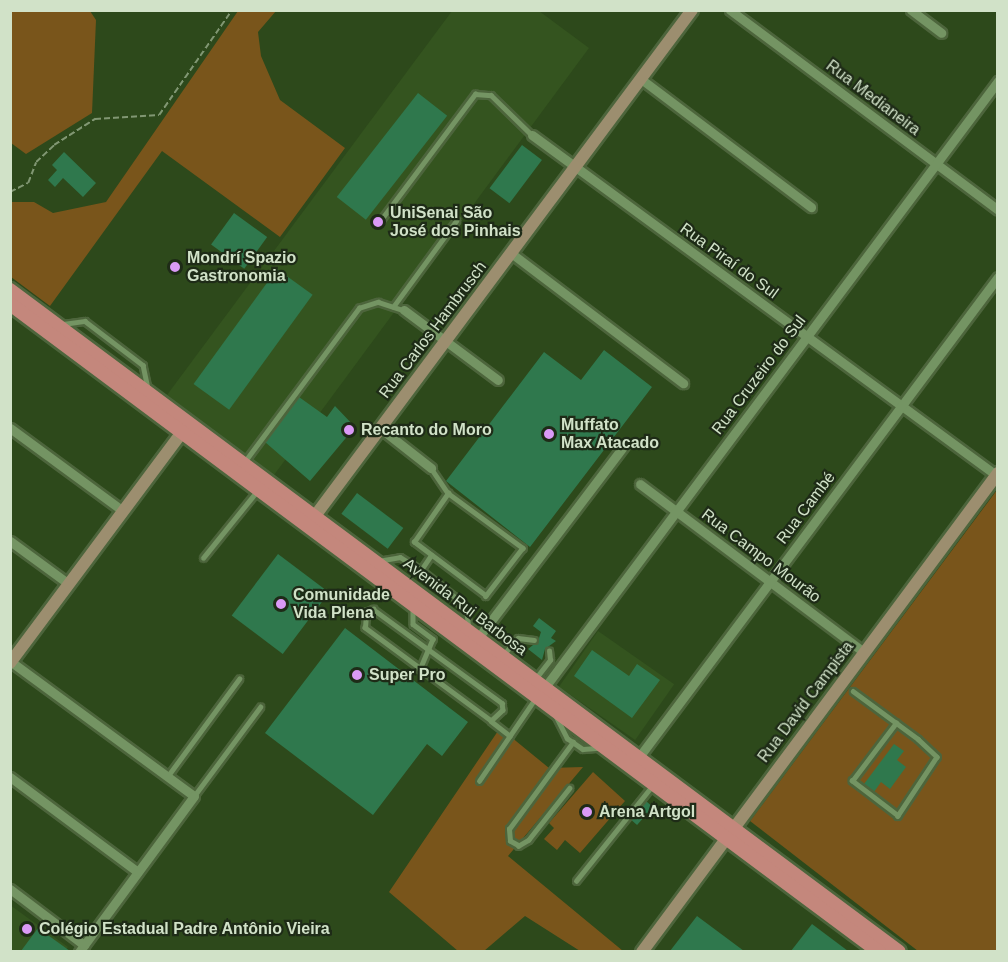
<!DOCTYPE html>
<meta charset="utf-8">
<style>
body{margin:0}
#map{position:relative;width:1008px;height:962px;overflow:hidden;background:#2d491b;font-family:Helvetica,sans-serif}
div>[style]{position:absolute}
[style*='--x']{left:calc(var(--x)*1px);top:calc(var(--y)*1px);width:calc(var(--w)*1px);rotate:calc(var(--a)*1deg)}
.built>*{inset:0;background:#34541f;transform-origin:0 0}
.green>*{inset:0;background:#79551b}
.building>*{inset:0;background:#2f784d;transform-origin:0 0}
.path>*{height:1.5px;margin-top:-0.75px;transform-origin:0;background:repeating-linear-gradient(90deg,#819773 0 6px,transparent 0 9px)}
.roads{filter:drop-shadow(2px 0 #4d653c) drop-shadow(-2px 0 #4d653c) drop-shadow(0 2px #4d653c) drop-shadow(0 -2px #4d653c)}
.lane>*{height:4.5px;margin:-2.25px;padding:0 2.25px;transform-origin:2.25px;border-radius:2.25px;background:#749463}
.street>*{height:9px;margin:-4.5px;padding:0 4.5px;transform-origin:4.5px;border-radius:4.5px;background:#749463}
.secondary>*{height:12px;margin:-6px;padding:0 6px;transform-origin:6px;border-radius:6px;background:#9c8e6f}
.primary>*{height:14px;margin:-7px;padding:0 7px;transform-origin:7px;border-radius:7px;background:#c4877c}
.dots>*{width:16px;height:16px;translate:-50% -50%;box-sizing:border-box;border:3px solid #1e2b17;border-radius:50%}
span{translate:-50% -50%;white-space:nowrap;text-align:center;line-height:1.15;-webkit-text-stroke:4.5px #1e2b17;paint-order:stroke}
.street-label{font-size:16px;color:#d1e2c8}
.poi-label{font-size:16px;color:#d1e2c8;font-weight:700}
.left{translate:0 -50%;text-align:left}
.frame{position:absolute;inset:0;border:12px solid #d1e2c8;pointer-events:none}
</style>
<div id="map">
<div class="built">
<div style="clip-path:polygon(452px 11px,539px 11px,589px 48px,274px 475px,167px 395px)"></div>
<div style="left:598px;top:631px;width:93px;height:68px;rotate:35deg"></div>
<div style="clip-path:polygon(10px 905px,68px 947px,65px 951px,11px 951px)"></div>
</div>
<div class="green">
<div style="clip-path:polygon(11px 10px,90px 11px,96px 20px,92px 113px,26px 154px,11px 143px)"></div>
<div style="clip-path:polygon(238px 11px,276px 11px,258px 32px,261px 56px,280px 100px,345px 148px,280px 237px,162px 151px,50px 306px,11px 277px,11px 202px,34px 202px,53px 213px,106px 202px)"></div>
<div style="clip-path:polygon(997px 490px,997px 951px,918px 951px,750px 821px)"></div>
<div style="clip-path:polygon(500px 728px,549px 768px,583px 767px,508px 856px,623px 951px,580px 951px,525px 916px,484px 951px,458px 951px,389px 892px)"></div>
<div style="clip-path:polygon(593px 772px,625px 801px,580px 853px,565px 840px,557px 850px,544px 839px,554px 828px,549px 823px)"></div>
</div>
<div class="building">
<div style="left:418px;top:93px;width:37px;height:132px;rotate:38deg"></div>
<div style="left:522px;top:145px;width:25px;height:54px;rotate:37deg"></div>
<div style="clip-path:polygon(64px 152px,96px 183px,83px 197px,63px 178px,55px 187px,48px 180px,57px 170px,52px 165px)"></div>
<div style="left:234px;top:213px;width:41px;height:39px;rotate:36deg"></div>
<div style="left:277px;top:269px;width:44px;height:142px;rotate:36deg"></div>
<div style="clip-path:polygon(604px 350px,652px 387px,530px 547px,446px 481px,544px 352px,581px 380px)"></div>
<div style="clip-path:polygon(299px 397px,327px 417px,335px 406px,355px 427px,310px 481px,265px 442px)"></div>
<div style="left:357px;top:493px;width:58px;height:26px;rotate:37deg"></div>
<div style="left:278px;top:554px;width:64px;height:77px;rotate:37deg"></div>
<div style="clip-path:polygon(539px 618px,556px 631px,551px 638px,556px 641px,545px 649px,542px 660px,528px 649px,538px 641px,541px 632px,533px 626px)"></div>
<div style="clip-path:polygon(345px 628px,468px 722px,442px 756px,427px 744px,373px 815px,265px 733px)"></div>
<div style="clip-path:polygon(592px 650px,629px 676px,637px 664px,660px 680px,632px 718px,574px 676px)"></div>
<div style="clip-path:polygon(894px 744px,904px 751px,897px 760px,906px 767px,890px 789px,881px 782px,874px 792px,864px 784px)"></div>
<div style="left:646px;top:801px;width:9px;height:24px;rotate:41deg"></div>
<div style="clip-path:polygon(697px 916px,744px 951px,670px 951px)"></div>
<div style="clip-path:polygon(812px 924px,848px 951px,791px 951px)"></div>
<div style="clip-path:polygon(38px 928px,70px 951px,21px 951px)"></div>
</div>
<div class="path">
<div style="--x:10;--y:192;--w:20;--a:-27"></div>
<div style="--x:28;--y:183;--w:22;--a:-69"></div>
<div style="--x:36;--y:162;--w:25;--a:-43"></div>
<div style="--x:54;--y:145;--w:49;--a:-32.4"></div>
<div style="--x:95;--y:119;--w:64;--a:-3.6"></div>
<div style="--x:159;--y:115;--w:128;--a:-55.2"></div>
</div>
<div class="roads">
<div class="lane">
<div style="--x:380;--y:221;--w:159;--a:-53.2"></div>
<div style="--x:475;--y:94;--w:16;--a:4"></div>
<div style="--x:491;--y:95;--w:57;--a:44.3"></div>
<div style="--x:393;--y:307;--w:107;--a:-53.8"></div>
<div style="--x:63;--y:324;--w:22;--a:-8"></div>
<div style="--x:85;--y:321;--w:73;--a:37.2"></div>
<div style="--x:143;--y:365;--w:24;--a:78"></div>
<div style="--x:245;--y:461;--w:191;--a:-53.3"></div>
<div style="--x:359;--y:308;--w:20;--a:-18"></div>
<div style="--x:378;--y:302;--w:26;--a:18"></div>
<div style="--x:431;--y:468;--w:30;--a:56"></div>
<div style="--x:448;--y:493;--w:93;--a:36.3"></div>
<div style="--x:523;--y:548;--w:61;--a:127.6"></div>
<div style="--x:486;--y:596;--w:90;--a:-143.1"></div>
<div style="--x:414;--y:542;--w:60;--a:-55.2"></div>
<div style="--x:203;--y:558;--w:86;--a:-51.1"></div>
<div style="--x:378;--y:561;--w:22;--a:-10"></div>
<div style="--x:400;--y:557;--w:25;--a:32"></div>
<div style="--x:421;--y:570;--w:43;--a:38.5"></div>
<div style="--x:455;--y:597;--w:20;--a:53"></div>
<div style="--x:467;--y:613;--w:16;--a:83"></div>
<div style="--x:421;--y:570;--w:18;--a:-56"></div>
<div style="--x:413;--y:607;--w:17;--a:90"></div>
<div style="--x:413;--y:624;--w:25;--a:37"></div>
<div style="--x:433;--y:639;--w:33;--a:113"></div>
<div style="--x:373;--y:609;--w:160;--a:36.1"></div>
<div style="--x:502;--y:703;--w:7;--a:82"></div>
<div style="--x:503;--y:710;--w:16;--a:137"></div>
<div style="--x:491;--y:721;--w:157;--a:-143.6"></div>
<div style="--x:365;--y:628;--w:16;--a:-86"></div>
<div style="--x:366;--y:612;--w:8;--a:-23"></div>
<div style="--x:504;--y:654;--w:21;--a:-49"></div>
<div style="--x:518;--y:638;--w:16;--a:7"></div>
<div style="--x:536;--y:678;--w:23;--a:-52"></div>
<div style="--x:550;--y:660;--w:9;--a:-96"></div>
<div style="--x:853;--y:691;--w:81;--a:36.4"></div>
<div style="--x:918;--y:739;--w:26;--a:43"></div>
<div style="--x:937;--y:757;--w:71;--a:123.5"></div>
<div style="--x:898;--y:816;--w:58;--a:-142.7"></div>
<div style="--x:852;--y:781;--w:73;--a:-52.8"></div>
<div style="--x:556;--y:716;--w:25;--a:63"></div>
<div style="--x:567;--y:738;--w:19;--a:35"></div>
<div style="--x:583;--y:749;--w:16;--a:-4"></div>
<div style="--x:491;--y:721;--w:24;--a:38"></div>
<div style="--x:167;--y:777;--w:122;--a:-53.7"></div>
<div style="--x:479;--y:781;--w:99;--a:-55.7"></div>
<div style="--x:570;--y:788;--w:66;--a:128.3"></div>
<div style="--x:529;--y:840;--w:12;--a:149"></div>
<div style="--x:519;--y:846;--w:10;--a:-151"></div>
<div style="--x:510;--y:841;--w:12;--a:-95"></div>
<div style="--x:509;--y:829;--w:108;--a:-53.7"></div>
<div style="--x:194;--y:796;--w:111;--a:-53.4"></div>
<div style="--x:576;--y:881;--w:122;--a:-51.3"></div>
</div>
<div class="street">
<div style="--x:730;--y:10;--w:334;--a:36.7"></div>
<div style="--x:911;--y:10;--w:38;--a:37"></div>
<div style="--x:641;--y:79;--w:213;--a:37"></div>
<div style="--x:532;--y:135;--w:575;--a:36.23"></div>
<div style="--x:511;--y:253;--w:216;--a:37.1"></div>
<div style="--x:404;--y:310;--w:117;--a:36.7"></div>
<div style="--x:10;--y:428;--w:140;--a:36.3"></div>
<div style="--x:380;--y:428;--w:65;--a:38.1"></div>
<div style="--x:640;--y:484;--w:280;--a:36.9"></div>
<div style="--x:10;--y:541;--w:73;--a:36.1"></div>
<div style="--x:478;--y:638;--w:241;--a:-52.8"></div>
<div style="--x:10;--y:661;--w:228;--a:36.3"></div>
<div style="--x:194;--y:796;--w:194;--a:126.4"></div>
<div style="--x:545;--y:687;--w:757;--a:-53.22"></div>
<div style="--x:639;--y:757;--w:599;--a:-53.21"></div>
<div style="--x:10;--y:777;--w:159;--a:36.6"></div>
<div style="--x:10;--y:889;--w:93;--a:37.1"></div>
</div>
<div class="secondary">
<div style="--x:309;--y:524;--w:641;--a:-53.31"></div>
<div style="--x:10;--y:663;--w:288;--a:-53.3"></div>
<div style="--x:642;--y:952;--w:597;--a:-53.38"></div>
</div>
<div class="primary">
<div style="--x:10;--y:290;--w:1108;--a:36.67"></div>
<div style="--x:10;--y:304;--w:1084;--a:36.71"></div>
</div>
</div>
<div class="dots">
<div style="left:378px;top:222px;background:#da9af6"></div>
<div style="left:175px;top:267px;background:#da9af6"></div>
<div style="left:349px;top:430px;background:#da9af6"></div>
<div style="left:549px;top:434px;background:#da9af6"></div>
<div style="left:281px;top:604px;background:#da9af6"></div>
<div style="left:357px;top:675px;background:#da9af6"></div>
<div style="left:587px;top:812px;background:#da9af6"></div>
<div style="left:27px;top:929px;background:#da9af6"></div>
</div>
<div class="street-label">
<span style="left:873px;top:98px;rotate:37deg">Rua Medianeira</span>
<span style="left:729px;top:261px;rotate:36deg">Rua Piraí do Sul</span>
<span style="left:433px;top:330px;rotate:-53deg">Rua Carlos Hambrusch</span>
<span style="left:759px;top:375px;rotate:-53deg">Rua Cruzeiro do Sul</span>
<span style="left:806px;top:508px;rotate:-53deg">Rua Cambé</span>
<span style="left:761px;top:556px;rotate:37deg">Rua Campo Mourão</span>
<span style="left:465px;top:607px;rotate:37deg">Avenida Rui Barbosa</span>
<span style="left:806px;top:702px;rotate:-53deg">Rua David Campista</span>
</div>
<div class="poi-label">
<span class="left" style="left:390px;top:222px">UniSenai São<br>José dos Pinhais</span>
<span class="left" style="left:187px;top:267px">Mondrí Spazio<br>Gastronomia</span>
<span class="left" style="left:561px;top:434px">Muffato<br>Max Atacado</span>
<span class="left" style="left:361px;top:430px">Recanto do Moro</span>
<span class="left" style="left:293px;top:604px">Comunidade<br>Vida Plena</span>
<span class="left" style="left:369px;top:675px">Super Pro</span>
<span class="left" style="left:599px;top:812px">Arena Artgol</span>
<span class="left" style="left:39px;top:929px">Colégio Estadual Padre Antônio Vieira</span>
</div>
<div class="frame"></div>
</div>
